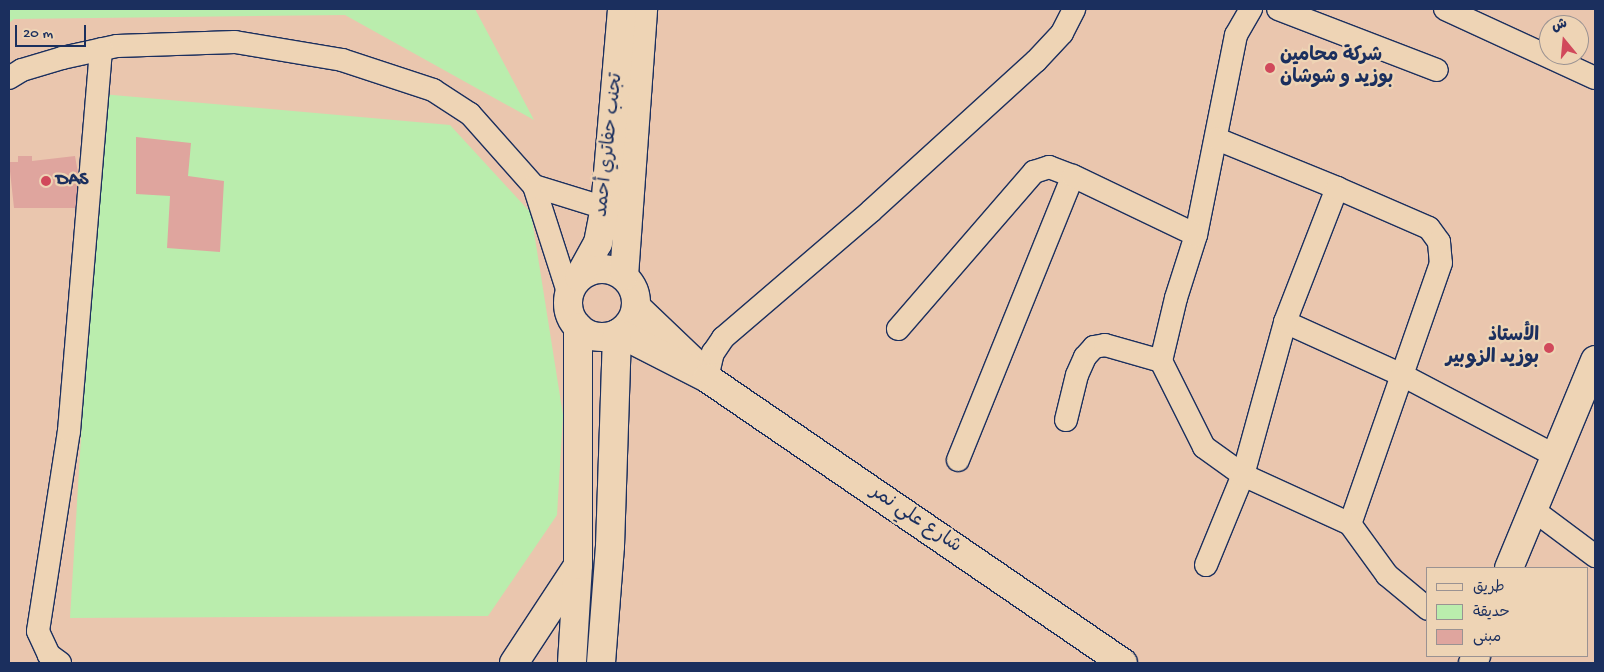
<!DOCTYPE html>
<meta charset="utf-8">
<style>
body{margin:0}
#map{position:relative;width:1604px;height:672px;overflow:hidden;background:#eac6ae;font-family:"Gochi Hand","Playpen Sans Arabic",sans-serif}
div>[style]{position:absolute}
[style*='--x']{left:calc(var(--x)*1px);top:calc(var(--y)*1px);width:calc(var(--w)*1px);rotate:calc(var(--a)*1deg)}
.green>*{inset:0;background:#baedad}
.building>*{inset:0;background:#dfa59e}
.roads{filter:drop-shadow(1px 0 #1b2f5e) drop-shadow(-1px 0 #1b2f5e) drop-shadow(0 1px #1b2f5e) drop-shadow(0 -1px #1b2f5e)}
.minor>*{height:22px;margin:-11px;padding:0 11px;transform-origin:11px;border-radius:11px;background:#eed4b5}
.major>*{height:28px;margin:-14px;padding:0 14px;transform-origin:14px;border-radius:14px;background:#eed4b5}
.major>.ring{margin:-14px;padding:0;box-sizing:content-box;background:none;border:28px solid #eed4b5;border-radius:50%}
.dots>*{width:14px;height:14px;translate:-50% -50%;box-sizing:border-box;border:2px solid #eed4b5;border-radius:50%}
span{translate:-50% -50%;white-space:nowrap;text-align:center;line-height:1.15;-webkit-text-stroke:4.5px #eed4b5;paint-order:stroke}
.poi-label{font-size:19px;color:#1b2f5e;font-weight:700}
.left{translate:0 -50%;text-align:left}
.right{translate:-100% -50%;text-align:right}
.street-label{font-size:19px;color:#1b2f5e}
.frame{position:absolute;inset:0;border:10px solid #1b2f5e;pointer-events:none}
.legend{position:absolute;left:1426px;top:567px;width:162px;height:90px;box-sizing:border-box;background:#eed4b5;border:1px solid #9a9292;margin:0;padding:6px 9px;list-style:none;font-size:15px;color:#1b2f5e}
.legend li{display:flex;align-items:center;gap:10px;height:25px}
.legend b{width:25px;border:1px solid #9a9292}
.north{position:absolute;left:1539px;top:15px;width:50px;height:50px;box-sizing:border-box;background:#eed4b5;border:1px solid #9a9292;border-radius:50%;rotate:343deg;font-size:14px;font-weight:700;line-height:20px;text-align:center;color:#1b2f5e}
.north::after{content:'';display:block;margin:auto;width:18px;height:22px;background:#d1495b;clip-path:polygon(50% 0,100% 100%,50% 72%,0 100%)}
.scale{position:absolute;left:15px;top:25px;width:71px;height:22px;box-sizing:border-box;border:2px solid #1b2f5e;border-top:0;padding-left:6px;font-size:15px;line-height:18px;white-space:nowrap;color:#1b2f5e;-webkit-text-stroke:4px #eed4b5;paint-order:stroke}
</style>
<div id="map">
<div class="green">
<div style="clip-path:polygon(9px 9px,475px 9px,534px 120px,345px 15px,14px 19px,9px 23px)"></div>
<div style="clip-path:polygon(102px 94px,450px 125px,531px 213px,563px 415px,557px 515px,488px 616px,70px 618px)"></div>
</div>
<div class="building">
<div style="clip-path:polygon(136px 137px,191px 143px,188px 176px,224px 181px,220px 252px,167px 248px,170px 196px,136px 194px)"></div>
<div style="clip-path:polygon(18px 156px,32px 156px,32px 161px,75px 156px,79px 179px,83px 183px,79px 208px,14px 208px,9px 162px,18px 162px)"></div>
</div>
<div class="roads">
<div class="minor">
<div style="--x:1251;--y:9;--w:30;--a:120"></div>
<div style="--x:1236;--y:35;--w:204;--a:101.3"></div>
<div style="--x:1196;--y:235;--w:66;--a:107.6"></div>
<div style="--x:1176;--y:298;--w:65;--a:103.4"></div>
<div style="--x:1161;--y:361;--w:96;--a:63.4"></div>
<div style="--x:1204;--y:447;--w:48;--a:35.7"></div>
<div style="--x:1243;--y:475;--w:118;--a:24.6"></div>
<div style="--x:1278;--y:9;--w:170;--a:21"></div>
<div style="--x:1445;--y:9;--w:165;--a:24.7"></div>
<div style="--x:9;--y:78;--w:15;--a:-32"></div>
<div style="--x:22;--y:70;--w:42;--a:-16.7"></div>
<div style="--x:62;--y:58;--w:56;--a:-12.3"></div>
<div style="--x:117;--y:46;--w:118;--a:-1.9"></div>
<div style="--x:235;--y:42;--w:109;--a:9.5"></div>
<div style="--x:342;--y:60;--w:96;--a:18.2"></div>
<div style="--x:433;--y:90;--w:44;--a:33"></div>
<div style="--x:470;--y:114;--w:96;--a:48.4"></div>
<div style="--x:534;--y:186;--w:114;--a:72.2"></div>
<div style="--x:1217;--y:139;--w:130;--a:22.2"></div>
<div style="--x:534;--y:186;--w:74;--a:17.2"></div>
<div style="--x:1285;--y:322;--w:128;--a:24.4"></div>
<div style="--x:1402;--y:375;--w:172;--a:27.8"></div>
<div style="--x:898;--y:329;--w:208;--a:-49.1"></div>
<div style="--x:1034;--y:172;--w:16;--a:-18"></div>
<div style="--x:1049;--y:167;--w:26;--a:21"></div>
<div style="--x:707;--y:378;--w:26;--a:-77"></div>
<div style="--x:713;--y:353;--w:18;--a:-56"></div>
<div style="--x:723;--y:338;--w:195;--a:-40.6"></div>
<div style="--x:871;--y:211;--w:223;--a:-42.3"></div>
<div style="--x:1036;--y:61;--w:38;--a:-47"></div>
<div style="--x:1062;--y:33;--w:27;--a:-63"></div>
<div style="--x:1066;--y:420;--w:46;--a:-76.3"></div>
<div style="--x:1077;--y:375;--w:20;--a:-66"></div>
<div style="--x:1085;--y:357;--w:13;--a:-48"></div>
<div style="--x:1094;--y:347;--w:11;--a:-10"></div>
<div style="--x:1105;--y:345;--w:58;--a:15.9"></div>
<div style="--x:958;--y:460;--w:306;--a:-68"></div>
<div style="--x:1073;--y:176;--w:136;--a:25.6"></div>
<div style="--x:1532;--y:509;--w:79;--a:36.7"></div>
<div style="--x:1206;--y:565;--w:97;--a:-67.7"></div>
<div style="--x:1243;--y:475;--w:159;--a:-74.6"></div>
<div style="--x:1285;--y:322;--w:144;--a:-68.8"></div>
<div style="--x:1337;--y:188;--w:100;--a:23.5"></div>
<div style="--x:1429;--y:228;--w:17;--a:54"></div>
<div style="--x:1439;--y:242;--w:21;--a:85"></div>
<div style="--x:1441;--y:263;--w:276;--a:109.2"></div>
<div style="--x:1350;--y:524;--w:63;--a:54"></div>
<div style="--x:1387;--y:575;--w:53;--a:39.7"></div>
<div style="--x:60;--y:663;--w:14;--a:-144"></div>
<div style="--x:49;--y:655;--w:26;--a:-115"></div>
<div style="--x:38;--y:631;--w:202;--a:-81.2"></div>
<div style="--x:69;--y:431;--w:383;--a:-85.2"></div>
</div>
<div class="major">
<div class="ring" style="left:568px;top:269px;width:40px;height:40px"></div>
<div style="--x:624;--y:276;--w:268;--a:-85.9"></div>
<div style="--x:579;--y:277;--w:39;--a:-61"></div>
<div style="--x:598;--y:243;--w:36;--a:-79"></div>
<div style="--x:605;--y:208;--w:200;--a:-85.1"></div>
<div style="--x:636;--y:307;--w:84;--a:43.6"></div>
<div style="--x:619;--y:333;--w:99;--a:27.1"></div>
<div style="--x:707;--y:378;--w:504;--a:34.41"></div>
<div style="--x:1509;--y:568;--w:225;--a:-67.5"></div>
<div style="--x:514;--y:663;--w:115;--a:-56.7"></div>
<div style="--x:572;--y:663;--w:98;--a:-86.5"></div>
<div style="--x:578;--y:565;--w:238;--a:-90"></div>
<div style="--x:601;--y:663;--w:117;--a:-85.6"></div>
<div style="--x:610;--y:546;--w:212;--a:-88.1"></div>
<div style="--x:1473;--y:663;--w:8;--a:-67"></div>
</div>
</div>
<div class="dots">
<div style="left:1270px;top:68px;background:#d1495b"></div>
<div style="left:46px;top:181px;background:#d1495b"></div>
<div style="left:1549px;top:348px;background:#d1495b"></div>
</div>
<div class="poi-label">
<span class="left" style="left:1280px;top:68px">شركة محامين<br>بوزيد و شوشان</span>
<span class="left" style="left:56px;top:181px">DAS</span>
<span class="right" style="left:1539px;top:348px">الأستاذ<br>بوزيد الزوبير</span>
</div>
<div class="street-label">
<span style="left:610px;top:145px;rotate:-84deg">تجنب حفاتري أحمد</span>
<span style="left:915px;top:520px;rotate:34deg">شارع علي نمر</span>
</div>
<div class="frame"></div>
<ul class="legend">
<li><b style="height:6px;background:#eed4b5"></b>طريق</li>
<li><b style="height:14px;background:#baedad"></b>حديقة</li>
<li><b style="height:14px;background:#dfa59e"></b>مبنى</li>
</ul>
<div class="north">ش</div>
<div class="scale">20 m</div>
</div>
